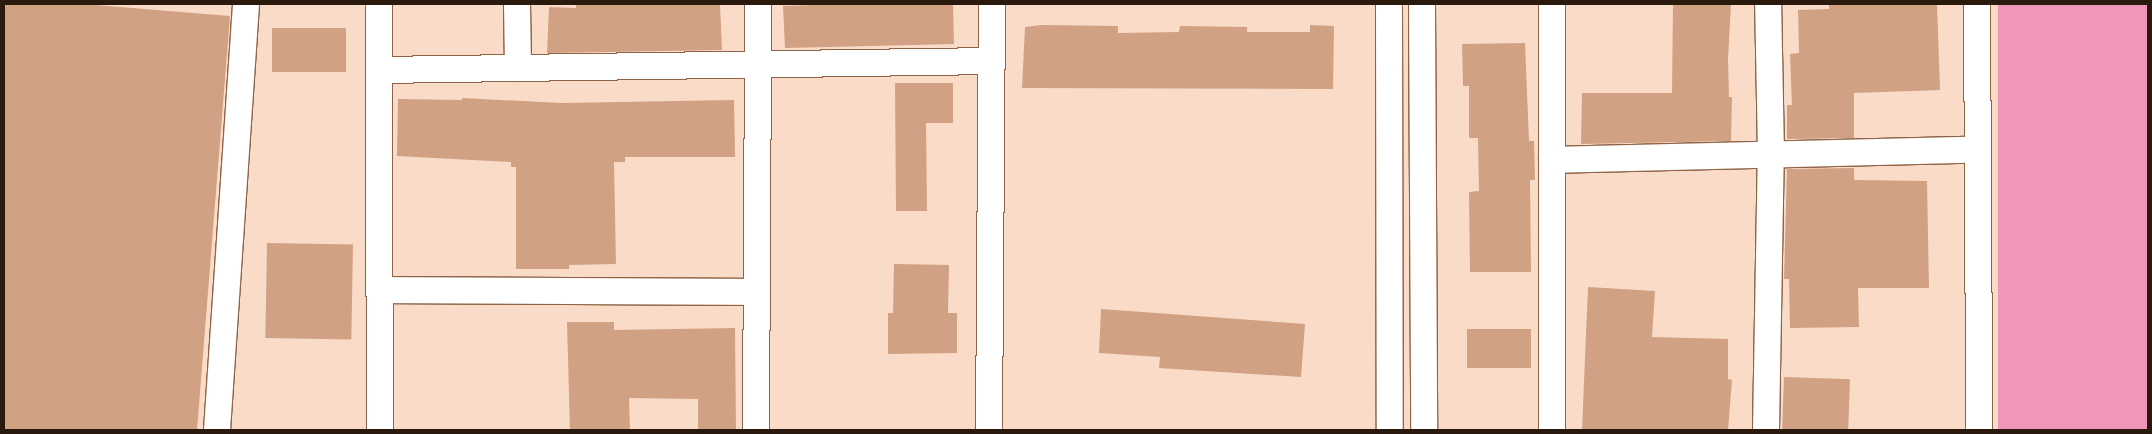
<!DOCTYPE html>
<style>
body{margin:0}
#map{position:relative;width:2152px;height:434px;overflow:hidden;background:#f9dbc8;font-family:Jost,sans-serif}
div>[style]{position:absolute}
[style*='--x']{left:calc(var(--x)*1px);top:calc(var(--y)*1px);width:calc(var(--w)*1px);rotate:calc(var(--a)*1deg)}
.green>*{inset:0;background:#f196b9;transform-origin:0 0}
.building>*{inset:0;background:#d0a182;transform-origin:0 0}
.roads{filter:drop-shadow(1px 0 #8f6446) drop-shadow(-1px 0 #8f6446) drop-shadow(0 1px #8f6446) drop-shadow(0 -1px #8f6446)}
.minor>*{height:26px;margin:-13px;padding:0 13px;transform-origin:13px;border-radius:13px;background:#fff}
span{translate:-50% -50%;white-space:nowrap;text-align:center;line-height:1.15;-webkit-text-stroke:4px #ffebde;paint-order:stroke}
.frame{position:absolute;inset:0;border:5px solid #2a190d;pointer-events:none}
</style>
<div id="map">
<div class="green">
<div style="left:1998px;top:4px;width:150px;height:426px"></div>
</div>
<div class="building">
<div style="clip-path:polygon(4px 4px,84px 4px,230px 16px,197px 430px,4px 430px)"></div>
<div style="clip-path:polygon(576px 4px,720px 4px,722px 50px,547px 53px,549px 7px,576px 8px)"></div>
<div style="clip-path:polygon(843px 4px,953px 4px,954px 44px,785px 48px,783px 6px)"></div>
<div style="clip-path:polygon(1673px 4px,1731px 4px,1728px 59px,1729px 97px,1732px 97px,1731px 141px,1581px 144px,1582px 93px,1672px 93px)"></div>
<div style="clip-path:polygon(1829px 4px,1937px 4px,1940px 90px,1854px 93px,1854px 138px,1787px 139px,1787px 105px,1792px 105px,1790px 54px,1799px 53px,1798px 10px,1829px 9px)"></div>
<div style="clip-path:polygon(1042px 25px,1118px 26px,1118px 33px,1179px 32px,1180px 26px,1247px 27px,1247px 32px,1310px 32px,1310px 25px,1334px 26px,1333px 89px,1022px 88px,1025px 27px)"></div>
<div style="left:272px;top:28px;width:74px;height:44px"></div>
<div style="clip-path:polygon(1525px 43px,1529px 141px,1534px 141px,1535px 180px,1530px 180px,1531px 272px,1470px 272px,1469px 192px,1479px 191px,1478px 138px,1469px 138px,1469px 86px,1463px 86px,1462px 44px)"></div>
<div style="clip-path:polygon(895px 83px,953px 83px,953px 123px,926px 123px,927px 211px,896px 211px)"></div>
<div style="clip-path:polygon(462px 98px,562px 103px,734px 100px,735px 157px,625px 157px,625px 162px,614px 162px,616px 264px,569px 265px,569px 269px,516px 269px,516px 167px,511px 167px,511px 162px,397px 156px,398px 99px,462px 100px)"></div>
<div style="clip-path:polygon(1854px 168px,1854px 180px,1927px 181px,1929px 288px,1858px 288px,1859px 327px,1790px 328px,1789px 279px,1784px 279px,1787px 169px)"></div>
<div style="left:267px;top:243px;width:86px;height:95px;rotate:1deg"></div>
<div style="clip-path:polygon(894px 264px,949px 265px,948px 313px,957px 313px,957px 353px,888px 354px,888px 313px,893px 313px)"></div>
<div style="clip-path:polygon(1588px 287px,1655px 291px,1652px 337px,1728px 339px,1728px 379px,1732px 380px,1728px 430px,1582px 430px)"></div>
<div style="clip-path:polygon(1101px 309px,1305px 324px,1301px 377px,1159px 368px,1160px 357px,1099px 353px)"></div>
<div style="clip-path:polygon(567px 322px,614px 322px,614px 330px,735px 328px,736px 430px,698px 430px,698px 399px,629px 398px,630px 430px,570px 430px)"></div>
<div style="left:1467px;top:329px;width:64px;height:39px"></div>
<div style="left:1784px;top:377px;width:66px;height:53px;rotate:2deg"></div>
</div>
<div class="roads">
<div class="minor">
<div style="--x:379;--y:4;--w:426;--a:89.9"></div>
<div style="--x:517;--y:4;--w:64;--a:89.1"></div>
<div style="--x:1389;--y:4;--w:426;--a:89.9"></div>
<div style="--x:1422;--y:4;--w:426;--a:89.7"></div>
<div style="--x:1977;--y:4;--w:426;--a:89.7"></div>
<div style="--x:379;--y:70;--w:613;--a:-0.84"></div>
<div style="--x:1552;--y:160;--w:424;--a:-1.4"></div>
<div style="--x:380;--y:290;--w:377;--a:0.3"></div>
<div style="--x:217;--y:430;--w:427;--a:-86.1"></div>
<div style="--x:756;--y:430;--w:426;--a:-89.7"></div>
<div style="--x:989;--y:430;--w:426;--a:-89.6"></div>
<div style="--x:1552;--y:430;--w:426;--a:-90"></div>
<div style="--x:1766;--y:430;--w:276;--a:-89"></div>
<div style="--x:1771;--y:154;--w:150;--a:-91.1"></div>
</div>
</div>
<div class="frame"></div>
</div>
